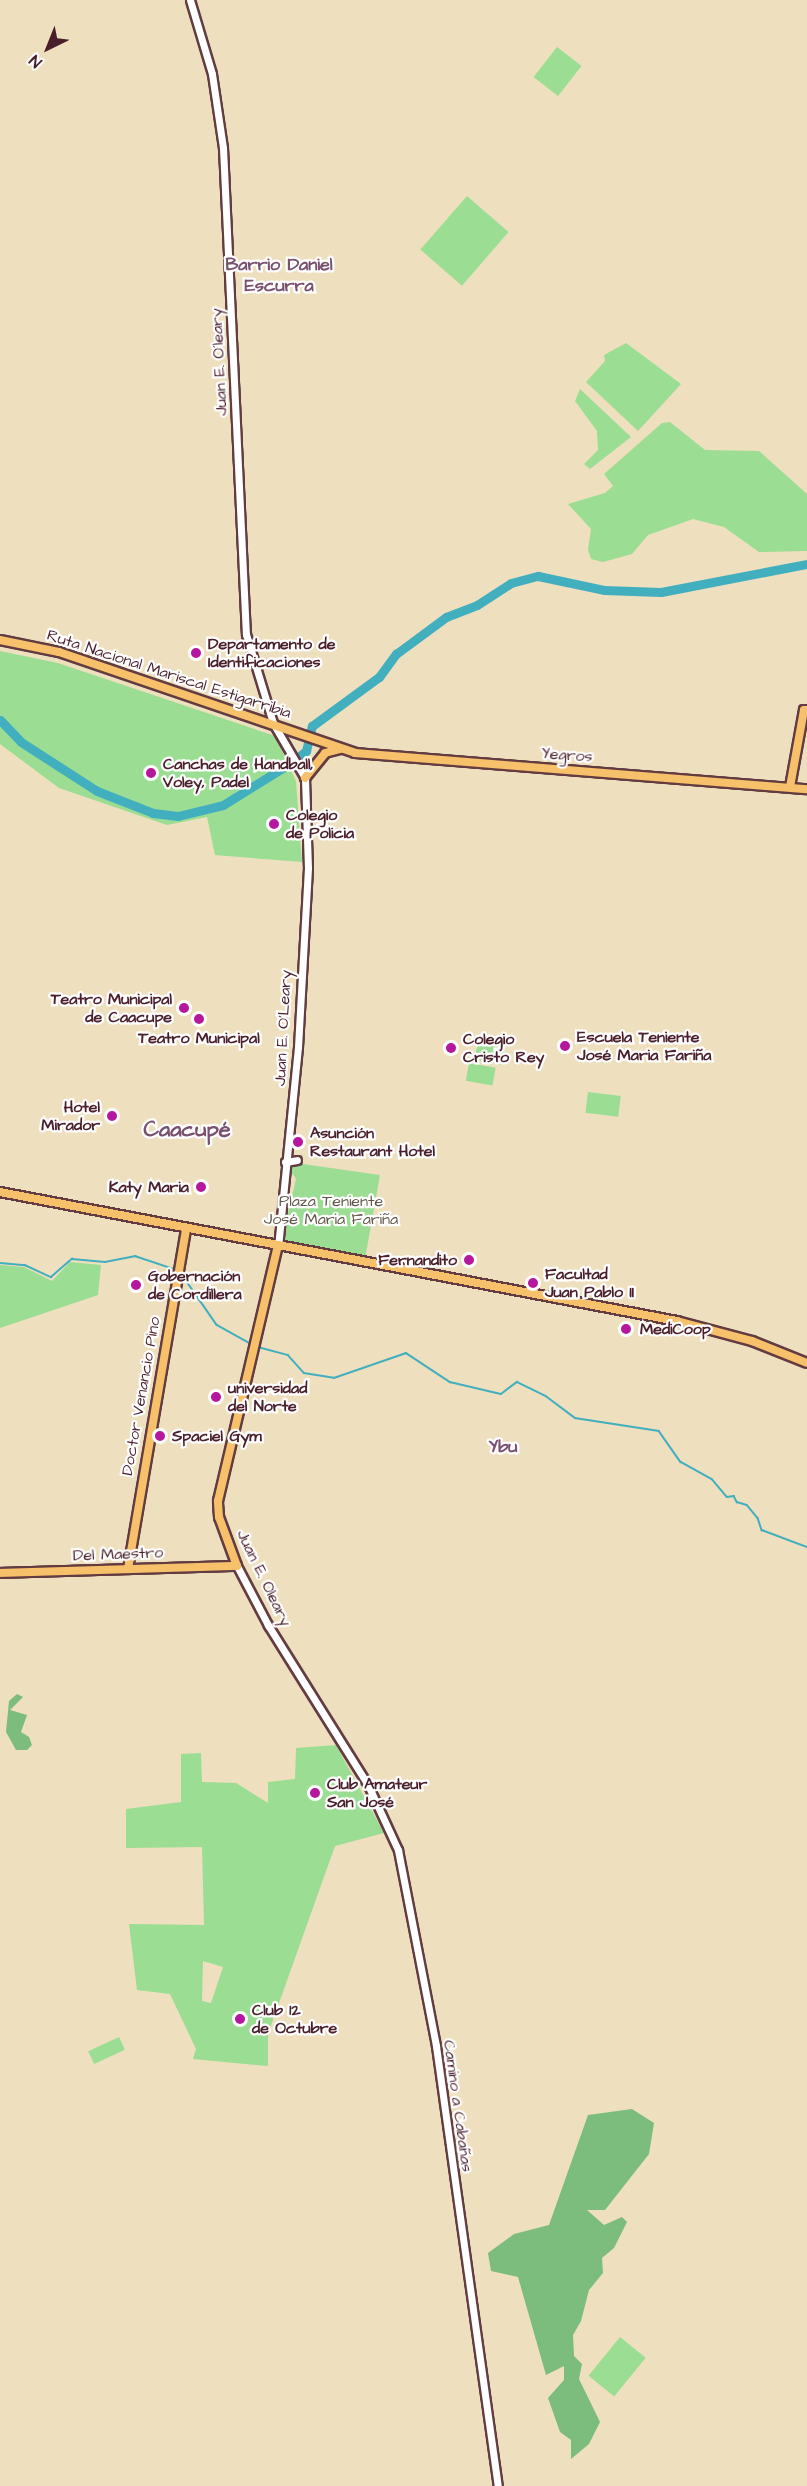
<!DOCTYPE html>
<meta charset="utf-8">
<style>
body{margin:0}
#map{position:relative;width:807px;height:2486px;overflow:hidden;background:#eedfbe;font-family:"Architects Daughter",sans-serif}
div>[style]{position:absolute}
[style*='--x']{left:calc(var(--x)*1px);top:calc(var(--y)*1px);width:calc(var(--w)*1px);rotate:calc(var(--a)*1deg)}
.green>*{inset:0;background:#9bdd93;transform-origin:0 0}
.forest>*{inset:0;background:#7cbc7d}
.stream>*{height:1.5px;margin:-0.75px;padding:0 0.75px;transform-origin:0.75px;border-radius:0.75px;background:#41afbe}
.river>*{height:9px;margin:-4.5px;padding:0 4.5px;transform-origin:4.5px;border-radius:4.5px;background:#41afbe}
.roads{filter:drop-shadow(2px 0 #633c41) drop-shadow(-2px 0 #633c41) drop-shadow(0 2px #633c41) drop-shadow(0 -2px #633c41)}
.minor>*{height:7px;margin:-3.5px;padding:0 3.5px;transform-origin:3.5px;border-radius:3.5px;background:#fff}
.major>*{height:8px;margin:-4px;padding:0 4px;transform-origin:4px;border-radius:4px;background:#f7c06b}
.dots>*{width:16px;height:16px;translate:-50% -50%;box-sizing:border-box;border:3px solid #fff;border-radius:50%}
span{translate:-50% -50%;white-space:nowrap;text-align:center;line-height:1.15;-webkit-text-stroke:4.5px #fff;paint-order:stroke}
.street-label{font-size:16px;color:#4a1f2b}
.poi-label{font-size:16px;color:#4a1f2b;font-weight:700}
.left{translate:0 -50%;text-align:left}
.right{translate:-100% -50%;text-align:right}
.park-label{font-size:16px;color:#62584a}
.neighbourhood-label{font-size:18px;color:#79506e;font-weight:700}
.district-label{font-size:22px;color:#79506e;font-weight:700}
.north{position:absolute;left:18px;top:18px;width:60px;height:60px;-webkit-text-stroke:4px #fff;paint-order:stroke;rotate:223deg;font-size:16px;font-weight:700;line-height:24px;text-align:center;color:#4a1f2b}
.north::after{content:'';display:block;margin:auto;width:21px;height:27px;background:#4a1f2b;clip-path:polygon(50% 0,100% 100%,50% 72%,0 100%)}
</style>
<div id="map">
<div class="green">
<div style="left:557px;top:47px;width:31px;height:38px;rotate:38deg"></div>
<div style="left:467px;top:196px;width:55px;height:71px;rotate:41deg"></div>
<div style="clip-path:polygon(626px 343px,681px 384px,638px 431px,586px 382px,605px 361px,604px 355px)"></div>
<div style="clip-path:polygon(580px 389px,631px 437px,590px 469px,584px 464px,598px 450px,597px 431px,575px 401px)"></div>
<div style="clip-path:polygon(670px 422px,705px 450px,759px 451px,807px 494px,807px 551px,759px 552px,724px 527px,693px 519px,648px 535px,632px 554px,603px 562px,591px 559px,588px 550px,591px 529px,568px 504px,605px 493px,613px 486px,604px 474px,662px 423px)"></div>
<div style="clip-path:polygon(0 651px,58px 663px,275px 736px,296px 781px,302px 862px,215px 855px,207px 817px,167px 825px,59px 788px,0 744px)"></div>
<div style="left:478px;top:1043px;width:27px;height:16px;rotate:13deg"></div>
<div style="left:469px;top:1063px;width:27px;height:18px;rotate:10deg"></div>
<div style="left:588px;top:1092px;width:33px;height:21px;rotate:7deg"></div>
<div style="clip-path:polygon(303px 1164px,380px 1175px,365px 1259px,281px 1243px,296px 1179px,293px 1174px,287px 1175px,287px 1168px)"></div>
<div style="clip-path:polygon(70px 1262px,101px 1265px,98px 1295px,0 1328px,0 1265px,24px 1267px,52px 1281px)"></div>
<div style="clip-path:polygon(evenodd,336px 1745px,384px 1833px,335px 1846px,268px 2034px,268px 2066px,193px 2059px,196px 2049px,170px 1994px,137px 1990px,129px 1924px,204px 1925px,202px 1847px,126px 1848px,126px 1809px,181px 1802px,181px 1754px,201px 1753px,202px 1782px,236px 1783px,268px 1803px,268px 1782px,295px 1779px,296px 1748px,336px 1745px,203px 1961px,223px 1967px,211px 2003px,202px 2001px,203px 1961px)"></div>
<div style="left:119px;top:2037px;width:14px;height:34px;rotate:65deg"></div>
<div style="left:620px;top:2337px;width:33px;height:50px;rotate:39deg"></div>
</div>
<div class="forest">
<div style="clip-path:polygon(17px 1694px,23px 1697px,10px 1710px,27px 1715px,21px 1732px,29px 1737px,32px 1745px,27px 1750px,16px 1750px,6px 1732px,9px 1701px)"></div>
<div style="clip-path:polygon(632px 2109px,654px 2123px,649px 2154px,605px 2210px,587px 2210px,604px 2225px,622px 2217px,627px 2222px,614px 2248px,602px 2258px,603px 2273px,589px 2290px,581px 2321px,573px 2335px,574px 2356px,582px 2364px,579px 2379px,600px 2422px,589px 2444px,571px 2459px,571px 2440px,560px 2432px,548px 2398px,564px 2380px,564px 2366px,546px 2375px,518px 2277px,491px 2271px,488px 2253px,514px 2234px,549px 2225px,588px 2115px)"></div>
</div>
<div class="stream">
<div style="--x:0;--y:1263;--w:25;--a:5"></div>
<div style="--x:25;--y:1265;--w:29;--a:25"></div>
<div style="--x:51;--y:1277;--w:28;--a:-41"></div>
<div style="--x:72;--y:1259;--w:33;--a:5"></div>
<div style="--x:105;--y:1262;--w:31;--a:-11"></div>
<div style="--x:135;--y:1256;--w:41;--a:18.4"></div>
<div style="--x:181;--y:1273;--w:63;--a:55.3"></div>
<div style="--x:217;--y:1325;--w:39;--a:29"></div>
<div style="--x:258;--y:1347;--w:31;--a:15"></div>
<div style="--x:288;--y:1355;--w:24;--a:48"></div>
<div style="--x:304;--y:1373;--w:30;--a:9"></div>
<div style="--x:334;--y:1378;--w:76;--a:-19.1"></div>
<div style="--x:406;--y:1353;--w:53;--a:33.4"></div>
<div style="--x:450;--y:1382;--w:52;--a:13.2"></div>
<div style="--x:501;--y:1394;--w:20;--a:-37"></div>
<div style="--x:517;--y:1382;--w:32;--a:26"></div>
<div style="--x:546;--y:1396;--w:36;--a:37"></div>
<div style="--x:575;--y:1418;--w:85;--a:8.8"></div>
<div style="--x:659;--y:1431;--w:38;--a:55"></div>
<div style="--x:681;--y:1462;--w:35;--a:29"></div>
<div style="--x:712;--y:1479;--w:23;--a:50"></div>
<div style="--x:727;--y:1497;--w:7;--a:-8"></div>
<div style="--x:734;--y:1496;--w:7;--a:63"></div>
<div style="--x:737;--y:1502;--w:10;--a:17"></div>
<div style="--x:747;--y:1505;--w:17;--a:50"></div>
<div style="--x:758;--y:1518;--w:13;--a:72"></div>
<div style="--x:762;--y:1530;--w:48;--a:20.7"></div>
</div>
<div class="river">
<div style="--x:0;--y:720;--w:30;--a:46"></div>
<div style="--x:21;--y:742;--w:90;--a:32.8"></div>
<div style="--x:97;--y:791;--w:60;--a:21.4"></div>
<div style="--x:153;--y:813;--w:25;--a:7"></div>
<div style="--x:178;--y:816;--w:46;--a:-13.7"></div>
<div style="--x:223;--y:805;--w:81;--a:-31.9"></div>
<div style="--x:292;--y:762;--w:18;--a:-38"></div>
<div style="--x:306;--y:751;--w:26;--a:-77"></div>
<div style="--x:312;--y:726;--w:83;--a:-36.2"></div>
<div style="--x:379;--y:677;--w:29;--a:-54"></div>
<div style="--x:396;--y:654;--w:62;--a:-36.5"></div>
<div style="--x:446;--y:617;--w:33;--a:-21"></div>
<div style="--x:477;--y:605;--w:40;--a:-32.9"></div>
<div style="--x:511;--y:583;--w:28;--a:-15"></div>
<div style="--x:538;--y:576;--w:67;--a:12"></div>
<div style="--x:604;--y:590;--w:57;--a:2"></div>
<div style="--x:661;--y:592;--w:149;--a:-10.9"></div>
</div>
<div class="roads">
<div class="minor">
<div style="--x:190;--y:0;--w:77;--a:73.4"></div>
<div style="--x:212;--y:74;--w:75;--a:81.5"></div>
<div style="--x:223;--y:148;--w:487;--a:87.3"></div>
<div style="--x:246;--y:634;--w:93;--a:73.1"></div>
<div style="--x:273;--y:723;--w:64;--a:59.8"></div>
<div style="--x:305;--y:778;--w:90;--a:88.1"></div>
<div style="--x:308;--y:868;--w:179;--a:93.2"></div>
<div style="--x:298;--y:1047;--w:200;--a:95.7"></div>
<div style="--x:285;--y:1162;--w:12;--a:-9"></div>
<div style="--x:237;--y:1566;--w:67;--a:62.3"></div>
<div style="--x:268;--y:1625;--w:189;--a:58"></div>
<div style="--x:368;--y:1785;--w:72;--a:65.2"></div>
<div style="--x:398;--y:1850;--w:200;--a:79"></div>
<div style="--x:436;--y:2046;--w:444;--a:82"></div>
</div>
<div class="major">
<div style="--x:0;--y:640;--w:60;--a:11.5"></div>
<div style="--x:59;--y:652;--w:313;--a:18.8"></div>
<div style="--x:355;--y:753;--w:453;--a:4.6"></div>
<div style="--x:305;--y:778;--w:32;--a:-51"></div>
<div style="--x:325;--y:753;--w:16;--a:-15"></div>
<div style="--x:790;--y:787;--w:78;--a:-79.7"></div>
<div style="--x:804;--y:710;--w:3;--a:0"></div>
<div style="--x:0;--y:1192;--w:689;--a:10.79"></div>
<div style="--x:677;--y:1321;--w:78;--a:14.9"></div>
<div style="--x:752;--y:1341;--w:59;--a:21.8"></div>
<div style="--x:128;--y:1569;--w:345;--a:-80.3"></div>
<div style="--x:0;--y:1573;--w:237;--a:-1.7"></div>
<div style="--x:237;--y:1566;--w:52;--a:-110.2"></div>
<div style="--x:219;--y:1517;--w:16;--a:-94"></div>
<div style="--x:218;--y:1501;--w:262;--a:-76.8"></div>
</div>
</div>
<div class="dots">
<div style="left:196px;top:653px;background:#b5179e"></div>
<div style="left:151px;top:773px;background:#b5179e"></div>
<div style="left:274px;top:824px;background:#b5179e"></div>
<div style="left:184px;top:1008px;background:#b5179e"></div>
<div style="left:199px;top:1019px;background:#b5179e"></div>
<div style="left:565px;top:1046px;background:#b5179e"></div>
<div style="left:451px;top:1048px;background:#b5179e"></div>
<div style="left:112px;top:1116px;background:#b5179e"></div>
<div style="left:298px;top:1142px;background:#b5179e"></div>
<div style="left:201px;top:1187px;background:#b5179e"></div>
<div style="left:469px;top:1260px;background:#b5179e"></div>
<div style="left:533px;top:1283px;background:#b5179e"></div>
<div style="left:136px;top:1285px;background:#b5179e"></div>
<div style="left:626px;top:1329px;background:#b5179e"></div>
<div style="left:216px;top:1397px;background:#b5179e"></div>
<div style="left:160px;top:1436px;background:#b5179e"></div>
<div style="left:315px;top:1793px;background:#b5179e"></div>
<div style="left:240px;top:2019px;background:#b5179e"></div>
</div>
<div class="street-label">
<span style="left:219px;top:362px;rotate:-93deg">Juan E. O´leary</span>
<span style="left:169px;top:674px;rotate:18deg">Ruta Nacional Mariscal Estigarribia</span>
<span style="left:567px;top:755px;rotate:4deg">Yegros</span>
<span style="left:283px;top:1028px;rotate:-87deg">Juan E. O'Leary</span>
<span style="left:141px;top:1396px;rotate:-80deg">Doctor Venancio Pino</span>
<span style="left:118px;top:1554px;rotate:-2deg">Del Maestro</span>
<span style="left:264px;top:1578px;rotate:64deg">Juan E. Oleary</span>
<span style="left:458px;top:2106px;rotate:82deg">Camino a Cabañas</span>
</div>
<div class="poi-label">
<span class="left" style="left:208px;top:653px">Departamento de<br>Identificaciones</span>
<span class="left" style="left:163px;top:773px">Canchas de Handball,<br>Voley, Padel</span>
<span class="left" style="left:286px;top:824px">Colegio<br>de Policia</span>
<span class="right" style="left:172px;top:1008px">Teatro Municipal<br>de Caacupe</span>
<span class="left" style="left:577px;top:1046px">Escuela Teniente<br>José Maria Fariña</span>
<span style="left:199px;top:1038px">Teatro Municipal</span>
<span class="left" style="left:463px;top:1048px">Colegio<br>Cristo Rey</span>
<span class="right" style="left:100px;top:1116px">Hotel<br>Mirador</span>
<span class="left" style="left:310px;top:1142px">Asunción<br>Restaurant Hotel</span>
<span class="right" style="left:189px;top:1187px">Katy Maria</span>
<span class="right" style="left:457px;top:1260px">Fernandito</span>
<span class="left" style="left:545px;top:1283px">Facultad<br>Juan Pablo II</span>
<span class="left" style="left:148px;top:1285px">Gobernación<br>de Cordillera</span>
<span class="left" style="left:640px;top:1329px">MediCoop</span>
<span class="left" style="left:228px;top:1397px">universidad<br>del Norte</span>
<span class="left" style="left:172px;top:1436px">Spaciel Gym</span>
<span class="left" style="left:327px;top:1793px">Club Amateur<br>San José</span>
<span class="left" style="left:252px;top:2019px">Club 12<br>de Octubre</span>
</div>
<div class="park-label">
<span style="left:331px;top:1210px">Plaza Teniente<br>José Maria Fariña</span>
</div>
<div class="neighbourhood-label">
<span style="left:279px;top:276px">Barrio Daniel<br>Escurra</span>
<span style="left:503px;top:1447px">Ybu</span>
</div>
<div class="district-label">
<span style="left:187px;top:1130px">Caacupé</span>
</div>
<div class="north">N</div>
</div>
